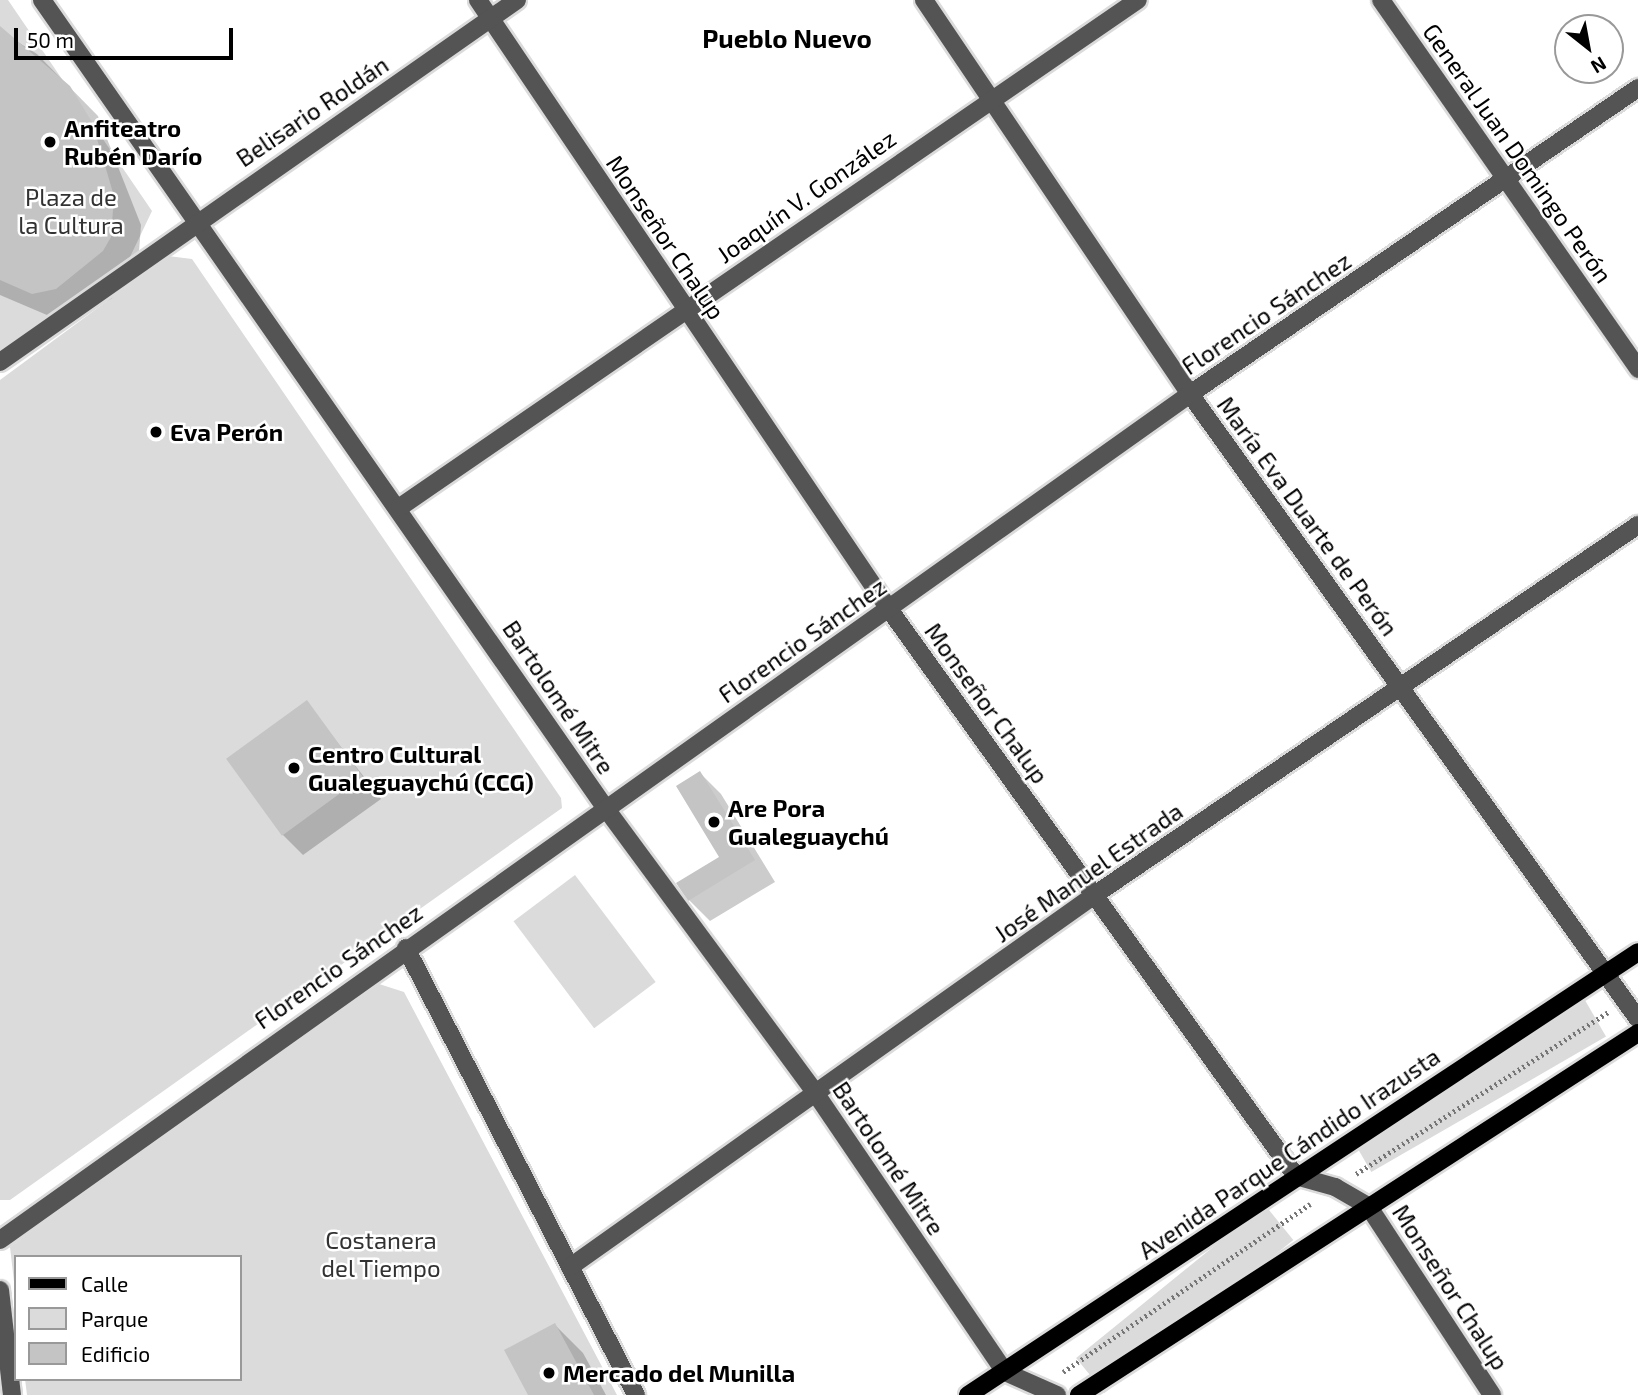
<!DOCTYPE html>
<meta charset="utf-8">
<style>
body{margin:0}
#map{position:relative;width:1638px;height:1395px;overflow:hidden;background:#fff;font-family:"Exo 2",sans-serif}
div>[style]{position:absolute}
[style*='--x']{left:calc(var(--x)*1px);top:calc(var(--y)*1px);width:calc(var(--w)*1px);rotate:calc(var(--a)*1deg)}
.green>*{inset:0;background:#dbdbdb;transform-origin:0 0}
.shadow>*{inset:0;background:#0003}
.building>*{inset:0;background:#c4c4c4;transform-origin:0 0}
.path>*{height:4.5px;margin-top:-2.25px;transform-origin:0;background:repeating-linear-gradient(90deg,#767676 0 2px,transparent 0 5.5px)}
.roads{filter:drop-shadow(2px 0 #dbdbdb) drop-shadow(-2px 0 #dbdbdb) drop-shadow(0 2px #dbdbdb) drop-shadow(0 -2px #dbdbdb)}
.minor>*{height:18px;margin:-9px;padding:0 9px;transform-origin:9px;border-radius:9px;background:#545454}
.major>*{height:18px;margin:-9px;padding:0 9px;transform-origin:9px;border-radius:9px;background:#000}
.dots>*{width:19px;height:19px;translate:-50% -50%;box-sizing:border-box;border:4px solid #fff;border-radius:50%}
span{translate:-50% -50%;white-space:nowrap;text-align:center;line-height:1.15;-webkit-text-stroke:5px #fff;paint-order:stroke}
.street-label{font-size:24px;color:#000}
.poi-label{font-size:24px;color:#000;font-weight:700}
.left{translate:0 -50%;text-align:left}
.park-label{font-size:24px;color:#323232}
.neighbourhood-label{font-size:26px;color:#000;font-weight:700}
.legend{position:absolute;left:14px;top:1255px;width:228px;height:126px;box-sizing:border-box;background:#fff;border:2px solid #999;margin:0;padding:9px 12px;list-style:none;font-size:21px;color:#000}
.legend li{display:flex;align-items:center;gap:14px;height:35px}
.legend b{width:35px;border:2px solid #999}
.north{position:absolute;left:1554px;top:14px;width:70px;height:70px;box-sizing:border-box;background:#fff;border:2px solid #999;border-radius:50%;rotate:149deg;font-size:19px;font-weight:700;line-height:28px;text-align:center;color:#000}
.north::after{content:'';display:block;margin:auto;width:24px;height:32px;background:#000;clip-path:polygon(50% 0,100% 100%,50% 72%,0 100%)}
.scale{position:absolute;left:14px;top:28px;width:219px;height:32px;box-sizing:border-box;border:4px solid #000;border-top:0;padding-left:9px;font-size:21px;line-height:24px;white-space:nowrap;color:#000;-webkit-text-stroke:5px #fff;paint-order:stroke}
</style>
<div id="map">
<div class="green">
<div style="clip-path:polygon(0 0,8px 0,152px 211px,130px 257px,0 349px)"></div>
<div style="clip-path:polygon(168px 256px,192px 259px,561px 798px,562px 808px,10px 1200px,0 1200px,0 380px)"></div>
<div style="left:575px;top:875px;width:134px;height:77px;rotate:53deg"></div>
<div style="clip-path:polygon(376px 983px,404px 992px,617px 1395px,27px 1395px,25px 1379px,240px 1379px,240px 1257px,16px 1257px,16px 1299px,10px 1247px)"></div>
<div style="left:1582px;top:995px;width:48px;height:271px;rotate:60deg"></div>
<div style="left:1265px;top:1205px;width:45px;height:243px;rotate:51deg"></div>
</div>
<div class="shadow">
<div style="clip-path:polygon(0 31px,37px 54px,98px 116px,141px 225px,138px 265px,111px 299px,61px 321px,0 295px)"></div>
<div style="clip-path:polygon(307px 703px,381px 799px,303px 855px,282px 834px)"></div>
<div style="clip-path:polygon(700px 773px,721px 794px,775px 882px,710px 921px,689px 900px,722px 858px)"></div>
<div style="clip-path:polygon(555px 1325px,583px 1353px,606px 1395px,530px 1395px)"></div>
</div>
<div class="building">
<div style="clip-path:polygon(0 26px,70px 86px,92px 122px,114px 196px,111px 237px,103px 251px,56px 289px,32px 294px,0 280px)"></div>
<div style="left:307px;top:700px;width:95px;height:100px;rotate:54deg"></div>
<div style="clip-path:polygon(700px 771px,755px 860px,688px 901px,676px 883px,719px 857px,676px 786px)"></div>
<div style="clip-path:polygon(555px 1323px,594px 1395px,528px 1395px,504px 1350px)"></div>
</div>
<div class="path">
<div style="--x:1356;--y:1174;--w:300;--a:-32.7"></div>
<div style="--x:1063;--y:1372;--w:299;--a:-34.2"></div>
</div>
<div class="roads">
<div class="minor">
<div style="--x:42;--y:0;--w:983;--a:55.11"></div>
<div style="--x:604;--y:806;--w:358;--a:53.6"></div>
<div style="--x:816;--y:1094;--w:336;--a:55.8"></div>
<div style="--x:1005;--y:1372;--w:57;--a:23.9"></div>
<div style="--x:478;--y:0;--w:735;--a:55.99"></div>
<div style="--x:889;--y:609;--w:698;--a:54.33"></div>
<div style="--x:1296;--y:1176;--w:41;--a:15.8"></div>
<div style="--x:1335;--y:1187;--w:39;--a:30"></div>
<div style="--x:1369;--y:1207;--w:225;--a:56.8"></div>
<div style="--x:924;--y:0;--w:475;--a:56"></div>
<div style="--x:1190;--y:394;--w:769;--a:54.37"></div>
<div style="--x:1381;--y:0;--w:450;--a:55.1"></div>
<div style="--x:0;--y:362;--w:631;--a:-35"></div>
<div style="--x:400;--y:507;--w:895;--a:-34.49"></div>
<div style="--x:406;--y:948;--w:503;--a:62.77"></div>
<div style="--x:0;--y:1240;--w:1460;--a:-35.41"></div>
<div style="--x:1190;--y:394;--w:543;--a:-34.33"></div>
<div style="--x:570;--y:1267;--w:645;--a:-35.34"></div>
<div style="--x:1096;--y:894;--w:656;--a:-34.25"></div>
<div style="--x:0;--y:1290;--w:106;--a:83.5"></div>
</div>
<div class="major">
<div style="--x:968;--y:1395;--w:803;--a:-33.47"></div>
<div style="--x:1079;--y:1395;--w:666;--a:-32.93"></div>
</div>
</div>
<div class="dots">
<div style="left:50px;top:142px;background:#000"></div>
<div style="left:156px;top:432px;background:#000"></div>
<div style="left:294px;top:768px;background:#000"></div>
<div style="left:714px;top:822px;background:#000"></div>
<div style="left:549px;top:1373px;background:#000"></div>
</div>
<div class="street-label">
<span style="left:312px;top:111px;rotate:-34deg">Belisario Roldán</span>
<span style="left:1518px;top:153px;rotate:55deg">General Juan Domingo Perón</span>
<span style="left:806px;top:196px;rotate:-35deg">Joaquín V. González</span>
<span style="left:666px;top:237px;rotate:56deg">Monseñor Chalup</span>
<span style="left:1266px;top:313px;rotate:-34deg">Florencio Sánchez</span>
<span style="left:1308px;top:516px;rotate:54deg">María Eva Duarte de Perón</span>
<span style="left:802px;top:640px;rotate:-35deg">Florencio Sánchez</span>
<span style="left:559px;top:697px;rotate:56deg">Bartolomé Mitre</span>
<span style="left:987px;top:703px;rotate:54deg">Monseñor Chalup</span>
<span style="left:1088px;top:872px;rotate:-35deg">José Manuel Estrada</span>
<span style="left:338px;top:966px;rotate:-35deg">Florencio Sánchez</span>
<span style="left:1289px;top:1153px;rotate:-34deg">Avenida Parque Cándido Irazusta</span>
<span style="left:889px;top:1158px;rotate:56deg">Bartolomé Mitre</span>
<span style="left:1451px;top:1287px;rotate:57deg">Monseñor Chalup</span>
</div>
<div class="poi-label">
<span class="left" style="left:64px;top:142px">Anfiteatro<br>Rubén Darío</span>
<span class="left" style="left:170px;top:432px">Eva Perón</span>
<span class="left" style="left:308px;top:768px">Centro Cultural<br>Gualeguaychú (CCG)</span>
<span class="left" style="left:728px;top:822px">Are Pora<br>Gualeguaychú</span>
<span class="left" style="left:563px;top:1373px">Mercado del Munilla</span>
</div>
<div class="park-label">
<span style="left:71px;top:211px">Plaza de<br>la Cultura</span>
<span style="left:381px;top:1254px">Costanera<br>del Tiempo</span>
</div>
<div class="neighbourhood-label">
<span style="left:787px;top:38px">Pueblo Nuevo</span>
</div>
<ul class="legend">
<li><b style="height:9px;background:#000"></b>Calle</li>
<li><b style="height:19px;background:#dbdbdb"></b>Parque</li>
<li><b style="height:19px;background:#c4c4c4"></b>Edificio</li>
</ul>
<div class="north">N</div>
<div class="scale">50 m</div>
</div>
